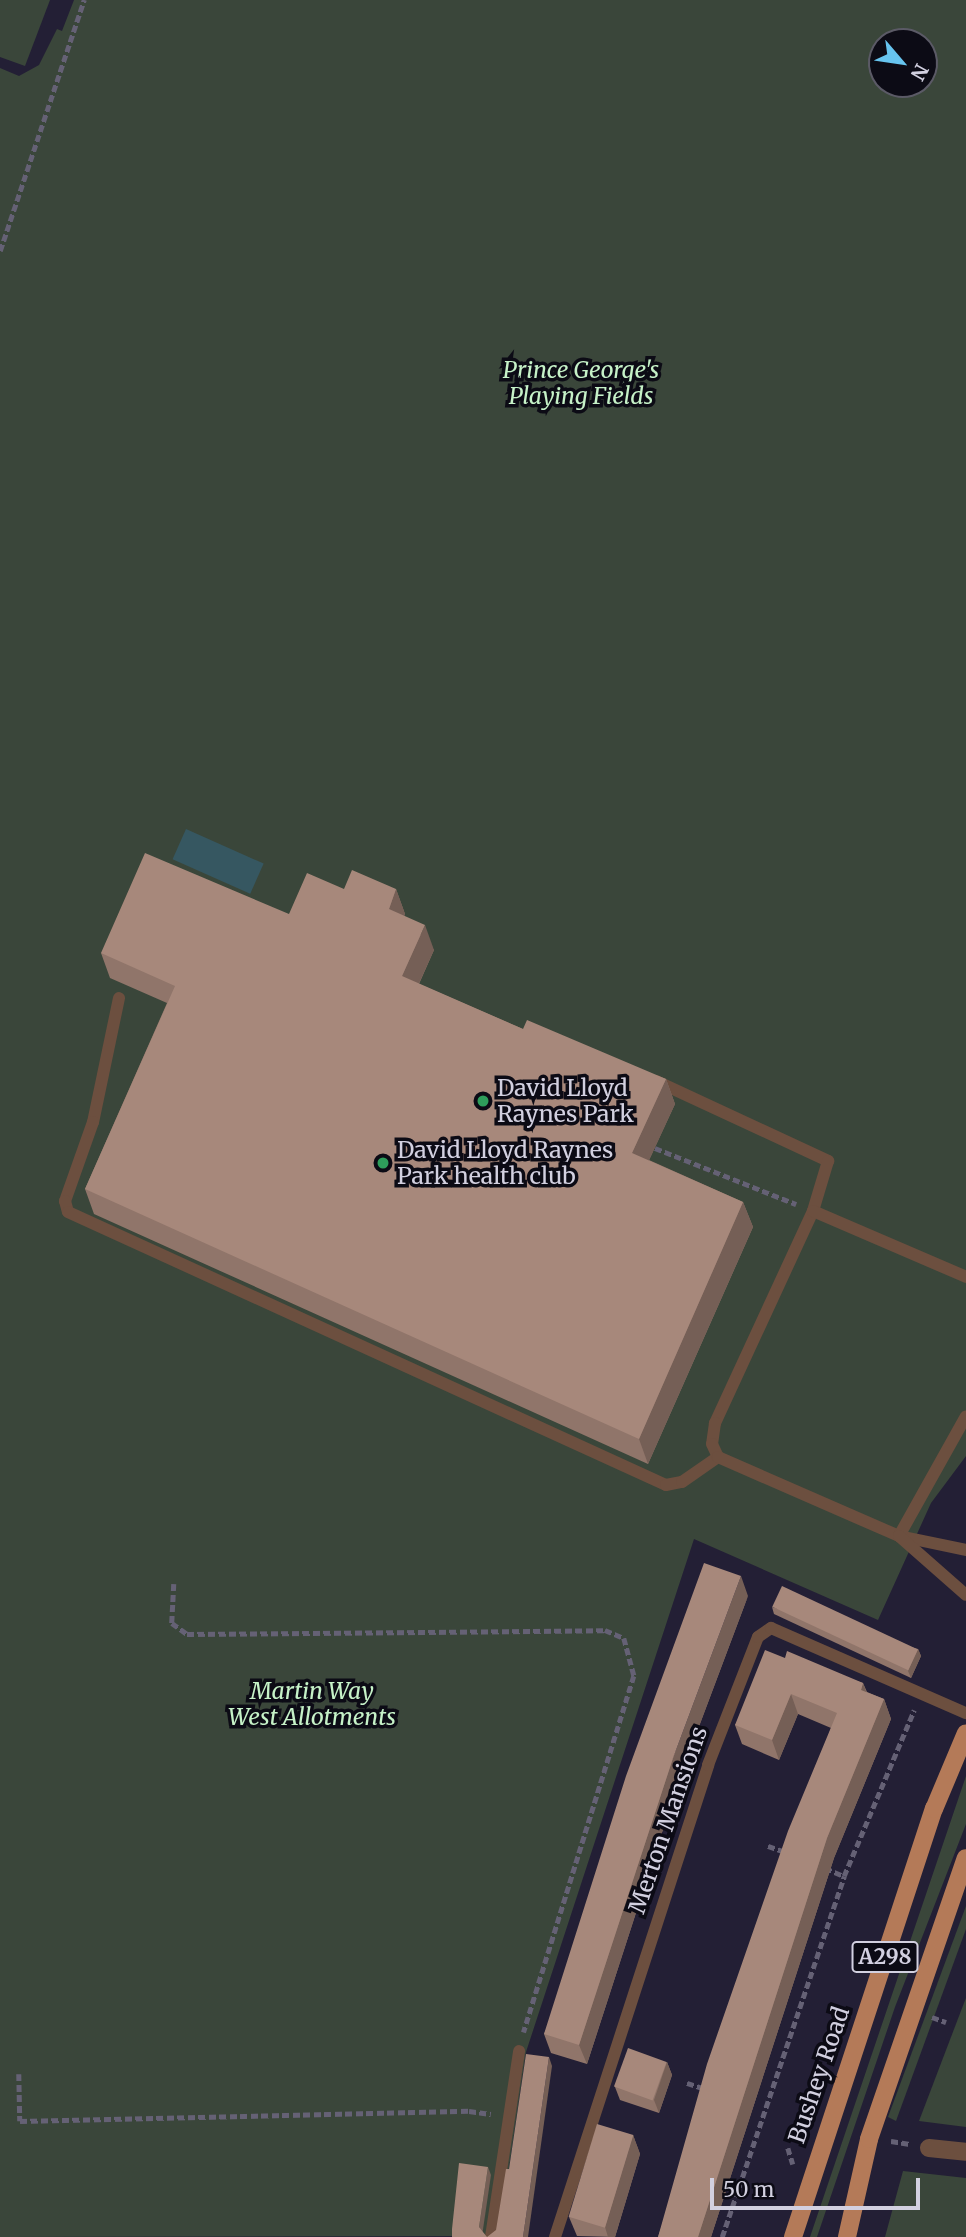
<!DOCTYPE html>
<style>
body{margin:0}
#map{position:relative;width:966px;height:2237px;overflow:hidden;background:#231f35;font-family:Merriweather,serif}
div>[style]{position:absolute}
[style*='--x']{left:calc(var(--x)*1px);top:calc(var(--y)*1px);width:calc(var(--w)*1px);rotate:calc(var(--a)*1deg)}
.green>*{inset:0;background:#3a463a}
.water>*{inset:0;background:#365761;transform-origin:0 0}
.path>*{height:4.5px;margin-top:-2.25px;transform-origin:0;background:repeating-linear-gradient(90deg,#656175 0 7px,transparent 0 10.5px)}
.lane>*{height:12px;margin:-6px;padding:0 6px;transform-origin:6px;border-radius:6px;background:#6c4f3f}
.street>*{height:18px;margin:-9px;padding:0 9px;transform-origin:9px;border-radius:9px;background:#6c4f3f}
.primary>*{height:18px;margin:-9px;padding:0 9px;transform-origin:9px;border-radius:9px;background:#b47a58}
.wall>*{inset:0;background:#90756a}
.shaded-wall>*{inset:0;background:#755f56}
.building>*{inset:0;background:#a7887b;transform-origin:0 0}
.dots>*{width:19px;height:19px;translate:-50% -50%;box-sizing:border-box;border:4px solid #0c0b15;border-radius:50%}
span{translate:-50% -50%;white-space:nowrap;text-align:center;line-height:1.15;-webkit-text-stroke:7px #0c0b15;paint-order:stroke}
.shield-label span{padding:2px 5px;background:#0c0b15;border:2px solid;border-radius:5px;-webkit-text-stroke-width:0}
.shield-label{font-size:21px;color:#d2d0e0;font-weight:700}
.park-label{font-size:23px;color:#c6f2c8;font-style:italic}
.poi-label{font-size:23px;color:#d2d0e0}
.left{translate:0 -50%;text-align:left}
.street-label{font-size:23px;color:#d2d0e0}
.north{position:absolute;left:868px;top:28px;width:70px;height:70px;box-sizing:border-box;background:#0c0b15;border:2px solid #5b5a66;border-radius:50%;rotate:119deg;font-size:19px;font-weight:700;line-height:28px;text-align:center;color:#d2d0e0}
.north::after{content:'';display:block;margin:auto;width:24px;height:32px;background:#67c4ef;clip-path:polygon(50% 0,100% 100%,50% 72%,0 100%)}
.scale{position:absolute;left:710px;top:2178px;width:210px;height:32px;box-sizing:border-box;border:4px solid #d2d0e0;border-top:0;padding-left:9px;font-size:21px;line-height:24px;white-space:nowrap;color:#d2d0e0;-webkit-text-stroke:5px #0c0b15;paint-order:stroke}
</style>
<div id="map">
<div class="green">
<div style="clip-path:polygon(0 0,50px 0,25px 66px,0 57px)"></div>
<div style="clip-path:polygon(evenodd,74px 0,966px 0,966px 1456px,931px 1503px,878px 1620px,694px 1539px,526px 2052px,499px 2236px,0 2237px,0 68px,19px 76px,39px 65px,57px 29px,62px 31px,74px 0,882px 42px,924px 42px,924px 84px,882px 84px,882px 42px)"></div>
<div style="clip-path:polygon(966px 1776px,966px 1824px,895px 2007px,817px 2237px,810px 2237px)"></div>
<div style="clip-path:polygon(966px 1906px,966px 1929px,896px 2121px,888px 2117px)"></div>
<div style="clip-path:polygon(966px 1998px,966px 2127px,919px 2121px,964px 2003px)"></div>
<div style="clip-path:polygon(903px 2171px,966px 2178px,966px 2237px,885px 2237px)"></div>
</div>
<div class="water">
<div style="left:186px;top:829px;width:85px;height:33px;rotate:24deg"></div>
</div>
<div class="path">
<div style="--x:0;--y:251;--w:265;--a:-71.5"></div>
<div style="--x:655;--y:1148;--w:152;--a:21.7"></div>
<div style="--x:174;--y:1584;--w:39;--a:93"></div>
<div style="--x:172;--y:1623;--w:19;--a:36"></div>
<div style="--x:187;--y:1634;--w:418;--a:-0.5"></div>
<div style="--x:605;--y:1630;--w:21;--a:23"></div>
<div style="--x:624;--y:1638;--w:39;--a:75"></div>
<div style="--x:634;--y:1676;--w:373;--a:107.2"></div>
<div style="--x:768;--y:1846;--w:18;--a:19"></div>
<div style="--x:825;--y:1868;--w:21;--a:23"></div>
<div style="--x:932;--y:2017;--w:15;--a:20"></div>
<div style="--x:19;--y:2074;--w:47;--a:88.8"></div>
<div style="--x:20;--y:2121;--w:449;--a:-1.3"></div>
<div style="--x:469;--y:2111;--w:22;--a:8"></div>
<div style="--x:687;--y:2083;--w:20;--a:18"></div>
<div style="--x:891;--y:2141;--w:19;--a:9"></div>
<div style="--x:788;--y:2148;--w:17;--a:73"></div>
<div style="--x:722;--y:2237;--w:381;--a:-71.3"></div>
<div style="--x:844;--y:1876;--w:180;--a:-67.1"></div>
</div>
<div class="lane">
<div style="--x:119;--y:998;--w:127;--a:101.8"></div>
<div style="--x:93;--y:1122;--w:84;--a:109.5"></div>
<div style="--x:65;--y:1201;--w:11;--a:75"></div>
<div style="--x:68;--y:1212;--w:657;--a:24.54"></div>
<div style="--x:666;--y:1485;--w:16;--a:-11"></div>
<div style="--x:682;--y:1482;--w:44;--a:-34.8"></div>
<div style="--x:656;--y:1081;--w:190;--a:24.9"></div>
<div style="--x:828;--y:1161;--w:52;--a:106.7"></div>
<div style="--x:813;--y:1211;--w:234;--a:114.8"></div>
<div style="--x:715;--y:1423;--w:21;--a:98"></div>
<div style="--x:712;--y:1444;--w:14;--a:65"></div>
<div style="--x:718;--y:1457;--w:197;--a:23.6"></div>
<div style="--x:899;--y:1536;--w:68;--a:11.8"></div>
<div style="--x:813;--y:1211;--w:167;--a:23.3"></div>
<div style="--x:899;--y:1536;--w:137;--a:-60.8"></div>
<div style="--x:899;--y:1536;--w:89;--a:41.4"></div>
<div style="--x:491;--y:2237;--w:188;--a:-81.4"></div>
<div style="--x:555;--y:2237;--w:496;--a:-72"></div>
<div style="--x:708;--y:1765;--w:137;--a:-68.7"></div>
<div style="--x:758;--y:1637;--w:16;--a:-35"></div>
<div style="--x:771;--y:1628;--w:213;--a:23.6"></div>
</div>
<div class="street">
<div style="--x:929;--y:2148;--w:37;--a:6"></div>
</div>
<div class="primary">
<div style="--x:793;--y:2237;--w:451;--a:-71.8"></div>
<div style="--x:934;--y:1809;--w:82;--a:-67.2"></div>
<div style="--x:847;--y:2237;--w:100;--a:-77.3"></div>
<div style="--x:869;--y:2139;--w:297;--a:-71"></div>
</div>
<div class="wall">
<div style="clip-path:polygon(344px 889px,396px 889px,405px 914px,404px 916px,434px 950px,419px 984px,523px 1029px,666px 1079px,675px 1104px,649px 1160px,743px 1202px,753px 1227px,648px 1464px,94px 1214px,85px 1189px,167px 1003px,110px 978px,101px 953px,289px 914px)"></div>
<div style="clip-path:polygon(748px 1596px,680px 1777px,587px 2064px,551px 2053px,544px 2034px)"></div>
<div style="clip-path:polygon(772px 1607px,918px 1649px,921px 1656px,911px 1678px,774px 1614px)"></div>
<div style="clip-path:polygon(785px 1658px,863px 1683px,867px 1692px,884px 1699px,891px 1719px,834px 1858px,711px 2237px,658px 2237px,831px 1728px,798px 1714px,779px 1760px,742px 1744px,735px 1725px)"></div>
<div style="clip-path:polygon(667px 2062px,672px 2075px,659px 2113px,620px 2100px,615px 2087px)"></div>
<div style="clip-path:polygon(633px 2135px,640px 2154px,615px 2237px,577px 2236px,569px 2217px)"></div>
</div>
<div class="shaded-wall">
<div style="clip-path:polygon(396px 889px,405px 914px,398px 934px,389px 909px)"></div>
<div style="clip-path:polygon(425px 925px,434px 950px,411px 1001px,402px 976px)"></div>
<div style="clip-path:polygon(666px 1079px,675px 1104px,641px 1178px,632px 1153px)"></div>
<div style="clip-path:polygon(743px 1202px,753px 1227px,648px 1464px,639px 1439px)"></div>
<div style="clip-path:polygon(741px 1576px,748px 1596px,680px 1777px,587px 2064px,579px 2045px,673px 1758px)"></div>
<div style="clip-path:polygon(918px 1649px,921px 1656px,911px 1678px,908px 1671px)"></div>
<div style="clip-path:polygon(863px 1683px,870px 1702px,861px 1690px)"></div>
<div style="clip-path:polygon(791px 1694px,798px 1714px,779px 1760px,772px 1740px)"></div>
<div style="clip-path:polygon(884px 1699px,891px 1719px,834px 1858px,711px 2237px,698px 2237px,827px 1838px)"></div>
<div style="clip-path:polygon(549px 2057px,552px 2066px,528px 2237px,523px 2237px)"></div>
<div style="clip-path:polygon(667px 2062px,672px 2075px,659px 2113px,654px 2100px)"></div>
<div style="clip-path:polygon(633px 2135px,640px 2154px,615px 2237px,608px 2237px,605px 2227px)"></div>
<div style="clip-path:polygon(488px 2167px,491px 2175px,482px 2236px,479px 2227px)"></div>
</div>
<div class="building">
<div style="clip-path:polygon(145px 853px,289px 914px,307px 873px,344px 889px,352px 870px,396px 889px,389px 909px,425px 925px,402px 976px,523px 1029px,527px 1020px,666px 1079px,632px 1153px,743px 1202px,639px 1439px,85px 1189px,175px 986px,101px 953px)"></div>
<div style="clip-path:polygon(704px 1563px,741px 1576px,673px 1758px,579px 2045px,544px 2034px,626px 1776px)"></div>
<div style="left:782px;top:1586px;width:150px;height:23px;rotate:25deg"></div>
<div style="clip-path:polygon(765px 1650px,785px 1658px,787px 1651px,863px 1683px,861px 1690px,884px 1699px,827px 1838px,698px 2237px,658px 2237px,707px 2064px,788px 1831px,837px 1713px,791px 1694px,772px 1740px,735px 1725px)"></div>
<div style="left:628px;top:2048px;width:41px;height:41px;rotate:20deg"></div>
<div style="clip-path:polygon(526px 2054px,549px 2057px,523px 2237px,452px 2237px,452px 2229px,459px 2163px,488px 2167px,479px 2227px,487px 2237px,496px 2230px,506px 2169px,509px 2169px)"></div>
<div style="left:597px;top:2124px;width:38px;height:97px;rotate:17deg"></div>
</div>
<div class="dots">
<div style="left:483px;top:1101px;background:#2e9e5b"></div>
<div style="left:383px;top:1163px;background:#2e9e5b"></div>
</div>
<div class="shield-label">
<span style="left:885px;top:1957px">A298</span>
</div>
<div class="park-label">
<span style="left:581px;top:383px">Prince George's<br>Playing Fields</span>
<span style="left:312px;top:1704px">Martin Way<br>West Allotments</span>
</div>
<div class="poi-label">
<span class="left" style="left:497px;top:1101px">David Lloyd<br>Raynes Park</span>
<span class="left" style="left:397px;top:1163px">David Lloyd Raynes<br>Park health club</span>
</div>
<div class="street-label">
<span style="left:668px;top:1820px;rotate:-71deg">Merton Mansions</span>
<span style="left:819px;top:2075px;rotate:-71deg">Bushey Road</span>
</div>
<div class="north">N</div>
<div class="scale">50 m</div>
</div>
